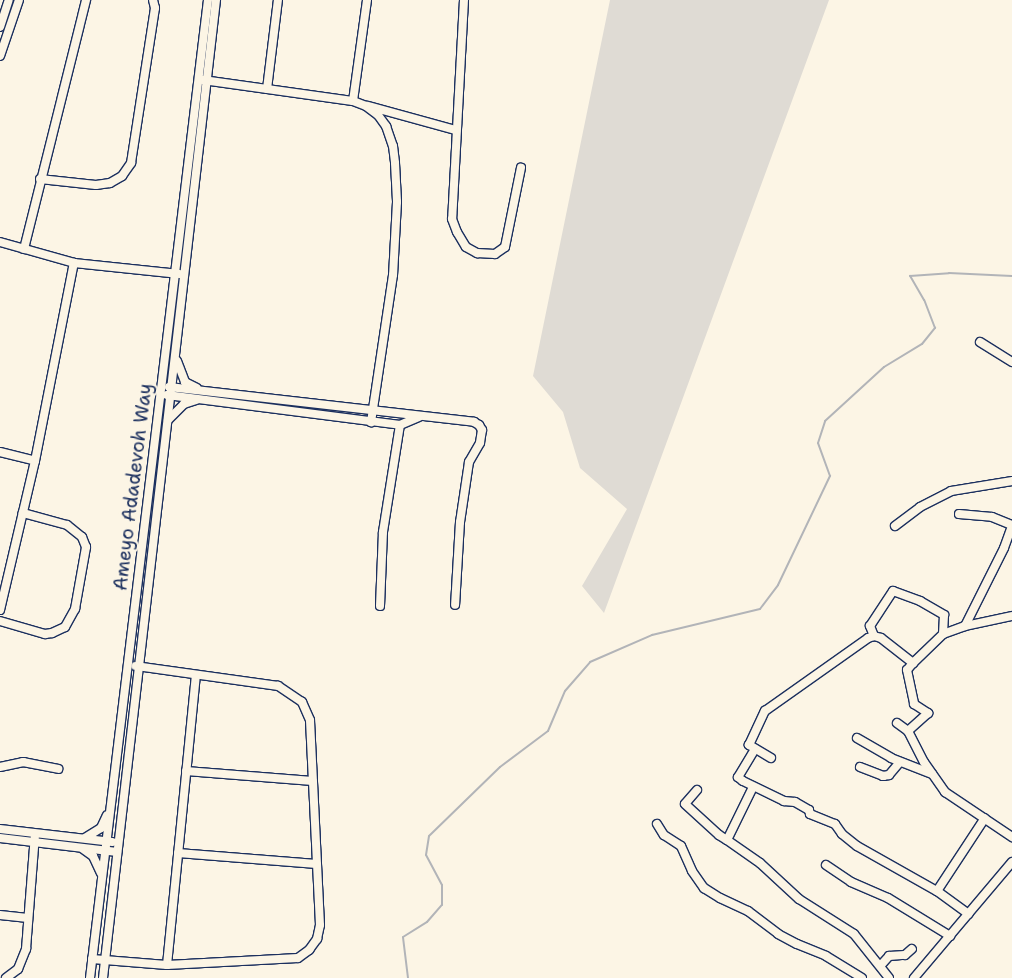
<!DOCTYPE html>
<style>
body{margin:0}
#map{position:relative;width:1012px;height:978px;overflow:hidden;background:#fcf5e5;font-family:"Shantell Sans",sans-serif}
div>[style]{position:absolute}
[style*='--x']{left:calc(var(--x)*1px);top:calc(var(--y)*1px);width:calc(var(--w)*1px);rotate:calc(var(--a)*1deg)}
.green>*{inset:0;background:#dfdbd4}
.stream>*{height:2px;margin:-1px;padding:0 1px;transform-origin:1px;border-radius:1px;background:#b2b4b8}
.roads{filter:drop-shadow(1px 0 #1b2f5e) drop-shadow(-1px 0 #1b2f5e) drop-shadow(0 1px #1b2f5e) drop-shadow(0 -1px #1b2f5e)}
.minor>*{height:8px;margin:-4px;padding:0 4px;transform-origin:4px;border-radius:4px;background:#fcf5e5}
span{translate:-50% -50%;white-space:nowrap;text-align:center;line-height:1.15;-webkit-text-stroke:4.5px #fcf5e5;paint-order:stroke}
.street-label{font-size:19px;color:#1b2f5e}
</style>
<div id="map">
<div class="green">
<div style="clip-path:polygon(610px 0,829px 0,604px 613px,582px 586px,627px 509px,580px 468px,563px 412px,533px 376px)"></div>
</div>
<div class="stream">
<div style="--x:408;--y:978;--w:41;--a:-97"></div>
<div style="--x:403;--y:937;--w:28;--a:-32"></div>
<div style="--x:427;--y:922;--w:23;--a:-49"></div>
<div style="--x:442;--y:905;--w:20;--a:-90"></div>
<div style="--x:442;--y:885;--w:34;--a:-118"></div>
<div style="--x:426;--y:855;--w:19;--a:-81"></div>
<div style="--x:429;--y:836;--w:99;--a:-44.2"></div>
<div style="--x:500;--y:767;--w:60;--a:-36.9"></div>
<div style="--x:548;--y:731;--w:43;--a:-67"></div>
<div style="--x:565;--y:691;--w:38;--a:-49"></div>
<div style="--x:590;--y:662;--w:68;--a:-23.5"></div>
<div style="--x:652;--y:635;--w:111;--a:-13.5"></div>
<div style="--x:760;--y:609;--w:30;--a:-53"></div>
<div style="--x:778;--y:585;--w:121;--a:-64.5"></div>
<div style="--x:830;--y:476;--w:35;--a:-110"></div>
<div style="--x:818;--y:443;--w:23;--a:-72"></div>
<div style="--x:825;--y:421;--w:80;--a:-42.5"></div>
<div style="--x:884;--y:367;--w:44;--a:-31.2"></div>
<div style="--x:922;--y:344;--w:21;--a:-51"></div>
<div style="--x:935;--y:328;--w:30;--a:-111"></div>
<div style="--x:924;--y:300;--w:28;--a:-120"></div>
<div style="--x:910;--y:276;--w:39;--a:-4"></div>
<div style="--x:949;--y:273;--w:63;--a:2.7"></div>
</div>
<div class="roads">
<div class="minor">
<div style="--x:464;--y:0;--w:219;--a:93.1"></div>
<div style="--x:452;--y:219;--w:14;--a:69"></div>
<div style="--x:457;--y:232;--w:17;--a:59"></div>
<div style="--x:466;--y:247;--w:13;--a:29"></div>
<div style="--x:477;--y:253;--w:18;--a:3"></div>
<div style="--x:495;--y:254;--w:12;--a:-35"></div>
<div style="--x:505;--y:247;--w:81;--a:-78.6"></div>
<div style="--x:0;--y:27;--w:28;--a:-72"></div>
<div style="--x:0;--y:56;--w:59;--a:-71.3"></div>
<div style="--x:203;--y:80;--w:151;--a:8"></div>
<div style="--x:353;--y:101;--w:14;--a:21"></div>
<div style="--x:366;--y:106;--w:15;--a:37"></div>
<div style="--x:378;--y:115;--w:14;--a:54"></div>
<div style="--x:386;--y:126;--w:21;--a:71"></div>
<div style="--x:393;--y:146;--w:17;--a:83"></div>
<div style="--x:395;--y:163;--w:39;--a:87"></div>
<div style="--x:397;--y:202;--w:73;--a:93.1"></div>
<div style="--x:393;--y:275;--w:149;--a:98.5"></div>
<div style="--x:267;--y:89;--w:90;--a:-83"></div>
<div style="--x:353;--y:101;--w:102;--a:-82.1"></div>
<div style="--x:368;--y:106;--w:90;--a:15.4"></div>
<div style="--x:40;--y:179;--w:56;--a:6.1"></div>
<div style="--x:96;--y:185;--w:14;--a:-8"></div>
<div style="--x:110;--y:183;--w:14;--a:-30"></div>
<div style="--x:122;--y:176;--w:16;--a:-55"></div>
<div style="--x:131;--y:163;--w:157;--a:-81.2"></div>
<div style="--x:155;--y:8;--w:8;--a:-104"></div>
<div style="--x:0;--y:242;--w:77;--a:15.8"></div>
<div style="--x:74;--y:263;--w:106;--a:6"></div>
<div style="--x:24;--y:249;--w:257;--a:-76"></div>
<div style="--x:980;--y:342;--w:38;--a:32"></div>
<div style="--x:177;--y:361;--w:22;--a:69"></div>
<div style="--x:185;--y:382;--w:13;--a:27"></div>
<div style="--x:169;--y:387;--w:307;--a:6.5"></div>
<div style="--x:474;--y:422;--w:6;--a:31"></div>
<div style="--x:479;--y:425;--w:6;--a:59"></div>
<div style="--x:482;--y:430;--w:13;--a:99"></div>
<div style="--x:480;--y:443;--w:22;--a:120"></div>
<div style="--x:469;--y:462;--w:61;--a:98.5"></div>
<div style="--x:460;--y:522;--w:83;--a:93.4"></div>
<div style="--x:167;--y:395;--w:235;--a:7.3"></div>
<div style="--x:400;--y:425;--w:21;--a:-23"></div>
<div style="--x:168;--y:420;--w:23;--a:-45"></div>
<div style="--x:184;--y:404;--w:13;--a:-18"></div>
<div style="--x:0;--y:452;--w:36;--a:14"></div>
<div style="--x:959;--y:514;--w:33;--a:5"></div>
<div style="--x:992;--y:517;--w:22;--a:22"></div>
<div style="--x:895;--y:526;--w:31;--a:-37"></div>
<div style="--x:920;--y:507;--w:35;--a:-27"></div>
<div style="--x:951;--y:491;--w:62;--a:-9.3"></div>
<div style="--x:380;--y:606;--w:74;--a:-87.7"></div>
<div style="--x:383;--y:532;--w:108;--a:-81"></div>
<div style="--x:0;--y:610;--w:153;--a:-76.8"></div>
<div style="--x:35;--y:461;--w:202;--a:-78.9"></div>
<div style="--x:0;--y:621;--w:47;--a:16.1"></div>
<div style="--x:45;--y:634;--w:7;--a:-8"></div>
<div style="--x:52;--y:633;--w:14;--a:-25"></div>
<div style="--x:65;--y:627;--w:21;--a:-61"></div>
<div style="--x:75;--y:609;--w:63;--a:-79.9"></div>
<div style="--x:86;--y:547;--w:11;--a:-112"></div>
<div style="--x:82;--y:537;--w:19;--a:-141"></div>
<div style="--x:67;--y:525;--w:46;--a:-164.7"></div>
<div style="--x:965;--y:626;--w:87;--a:-63.4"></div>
<div style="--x:1004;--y:548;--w:23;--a:-70"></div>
<div style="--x:874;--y:636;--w:11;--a:-112"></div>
<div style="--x:870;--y:626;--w:42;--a:-56.7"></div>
<div style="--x:893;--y:591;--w:29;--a:20"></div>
<div style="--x:920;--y:601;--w:28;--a:30"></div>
<div style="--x:944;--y:615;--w:19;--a:93"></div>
<div style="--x:913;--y:663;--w:9;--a:131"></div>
<div style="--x:907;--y:670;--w:35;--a:78"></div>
<div style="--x:914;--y:704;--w:17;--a:33"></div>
<div style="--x:928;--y:713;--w:27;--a:138"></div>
<div style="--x:908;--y:731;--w:35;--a:63"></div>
<div style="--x:924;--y:762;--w:37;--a:55"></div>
<div style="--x:945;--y:792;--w:81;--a:33.9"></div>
<div style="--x:897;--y:723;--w:14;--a:36"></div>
<div style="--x:857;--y:738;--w:39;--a:30"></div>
<div style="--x:891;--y:758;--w:44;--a:21.3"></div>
<div style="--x:755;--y:749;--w:33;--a:121"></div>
<div style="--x:738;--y:777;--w:6;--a:39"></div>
<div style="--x:743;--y:781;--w:46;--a:26"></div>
<div style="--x:784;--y:801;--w:11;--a:5"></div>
<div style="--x:795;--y:802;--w:16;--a:30"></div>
<div style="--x:809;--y:810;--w:4;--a:76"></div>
<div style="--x:810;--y:814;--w:27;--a:22"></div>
<div style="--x:835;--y:824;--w:12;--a:55"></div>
<div style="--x:842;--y:834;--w:19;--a:39"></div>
<div style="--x:857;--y:846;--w:92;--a:29.4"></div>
<div style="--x:937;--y:891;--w:39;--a:36"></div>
<div style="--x:771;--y:758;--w:26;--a:-149"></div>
<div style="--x:749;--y:745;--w:38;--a:-65"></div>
<div style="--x:765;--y:711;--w:126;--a:-35.3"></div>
<div style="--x:868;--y:638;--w:6;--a:-18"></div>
<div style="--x:874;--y:636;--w:7;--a:16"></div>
<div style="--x:881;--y:638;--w:41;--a:38"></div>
<div style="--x:913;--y:663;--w:42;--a:-44"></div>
<div style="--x:943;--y:634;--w:23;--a:-20"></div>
<div style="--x:965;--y:626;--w:48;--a:-12"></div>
<div style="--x:0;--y:767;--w:24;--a:-12"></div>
<div style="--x:23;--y:762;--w:36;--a:11"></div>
<div style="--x:860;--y:767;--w:25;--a:21"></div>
<div style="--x:883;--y:776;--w:6;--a:-9"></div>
<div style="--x:889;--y:775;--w:17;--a:-50"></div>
<div style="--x:186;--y:771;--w:127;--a:4.5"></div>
<div style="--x:753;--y:787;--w:59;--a:116.1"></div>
<div style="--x:727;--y:840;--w:40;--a:34.9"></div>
<div style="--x:760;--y:863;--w:53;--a:42.7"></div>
<div style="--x:799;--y:899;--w:65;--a:32.5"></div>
<div style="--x:854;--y:934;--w:56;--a:51.5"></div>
<div style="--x:697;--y:790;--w:18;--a:131"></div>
<div style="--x:685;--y:804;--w:46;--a:42.4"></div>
<div style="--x:719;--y:835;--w:9;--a:32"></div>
<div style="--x:657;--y:824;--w:13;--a:58"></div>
<div style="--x:664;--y:835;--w:20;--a:33"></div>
<div style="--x:681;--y:846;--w:27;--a:66"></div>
<div style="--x:692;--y:871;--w:21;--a:55"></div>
<div style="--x:704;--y:888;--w:19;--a:32"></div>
<div style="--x:720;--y:898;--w:31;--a:25"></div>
<div style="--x:748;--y:911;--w:38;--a:37"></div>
<div style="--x:778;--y:934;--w:21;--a:28"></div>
<div style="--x:797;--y:944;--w:31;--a:22"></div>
<div style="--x:826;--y:956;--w:42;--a:31.4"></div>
<div style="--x:0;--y:829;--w:113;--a:6.6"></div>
<div style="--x:0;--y:838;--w:118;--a:6.8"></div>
<div style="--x:85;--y:838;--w:19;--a:-32"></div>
<div style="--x:101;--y:828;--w:14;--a:-65"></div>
<div style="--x:83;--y:849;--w:12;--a:35"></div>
<div style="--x:93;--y:856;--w:19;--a:65"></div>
<div style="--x:178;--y:853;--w:139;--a:4.5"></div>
<div style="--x:826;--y:865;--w:30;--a:34"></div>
<div style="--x:851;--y:882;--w:40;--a:23.4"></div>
<div style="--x:888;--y:898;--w:73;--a:31.5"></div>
<div style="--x:937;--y:891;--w:87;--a:-56.7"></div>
<div style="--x:0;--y:915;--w:28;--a:6"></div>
<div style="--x:92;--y:959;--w:75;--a:4.6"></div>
<div style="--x:167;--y:965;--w:131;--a:-3.1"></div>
<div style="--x:298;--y:958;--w:14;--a:-36"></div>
<div style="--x:309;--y:950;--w:14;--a:-54"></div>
<div style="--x:317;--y:939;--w:14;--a:-78"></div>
<div style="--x:320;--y:925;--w:205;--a:-92.8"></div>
<div style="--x:310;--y:720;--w:20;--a:-114"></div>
<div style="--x:302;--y:702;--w:29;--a:-146"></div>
<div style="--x:278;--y:686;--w:144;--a:-172"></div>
<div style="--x:167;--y:965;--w:291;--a:-84.3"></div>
<div style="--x:881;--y:965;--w:12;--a:-48"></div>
<div style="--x:889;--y:956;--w:16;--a:-4"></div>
<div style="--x:905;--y:955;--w:9;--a:-41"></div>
<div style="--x:6;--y:978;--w:15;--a:-37"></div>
<div style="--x:18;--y:969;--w:22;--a:-68"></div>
<div style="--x:26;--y:949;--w:115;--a:-85.5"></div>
<div style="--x:90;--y:978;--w:985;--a:-83.12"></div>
<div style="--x:103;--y:978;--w:985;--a:-83.41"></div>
<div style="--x:914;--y:978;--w:152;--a:-49.8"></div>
</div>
</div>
<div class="street-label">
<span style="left:133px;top:487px;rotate:-83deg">Ameyo Adadevoh Way</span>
</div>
</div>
